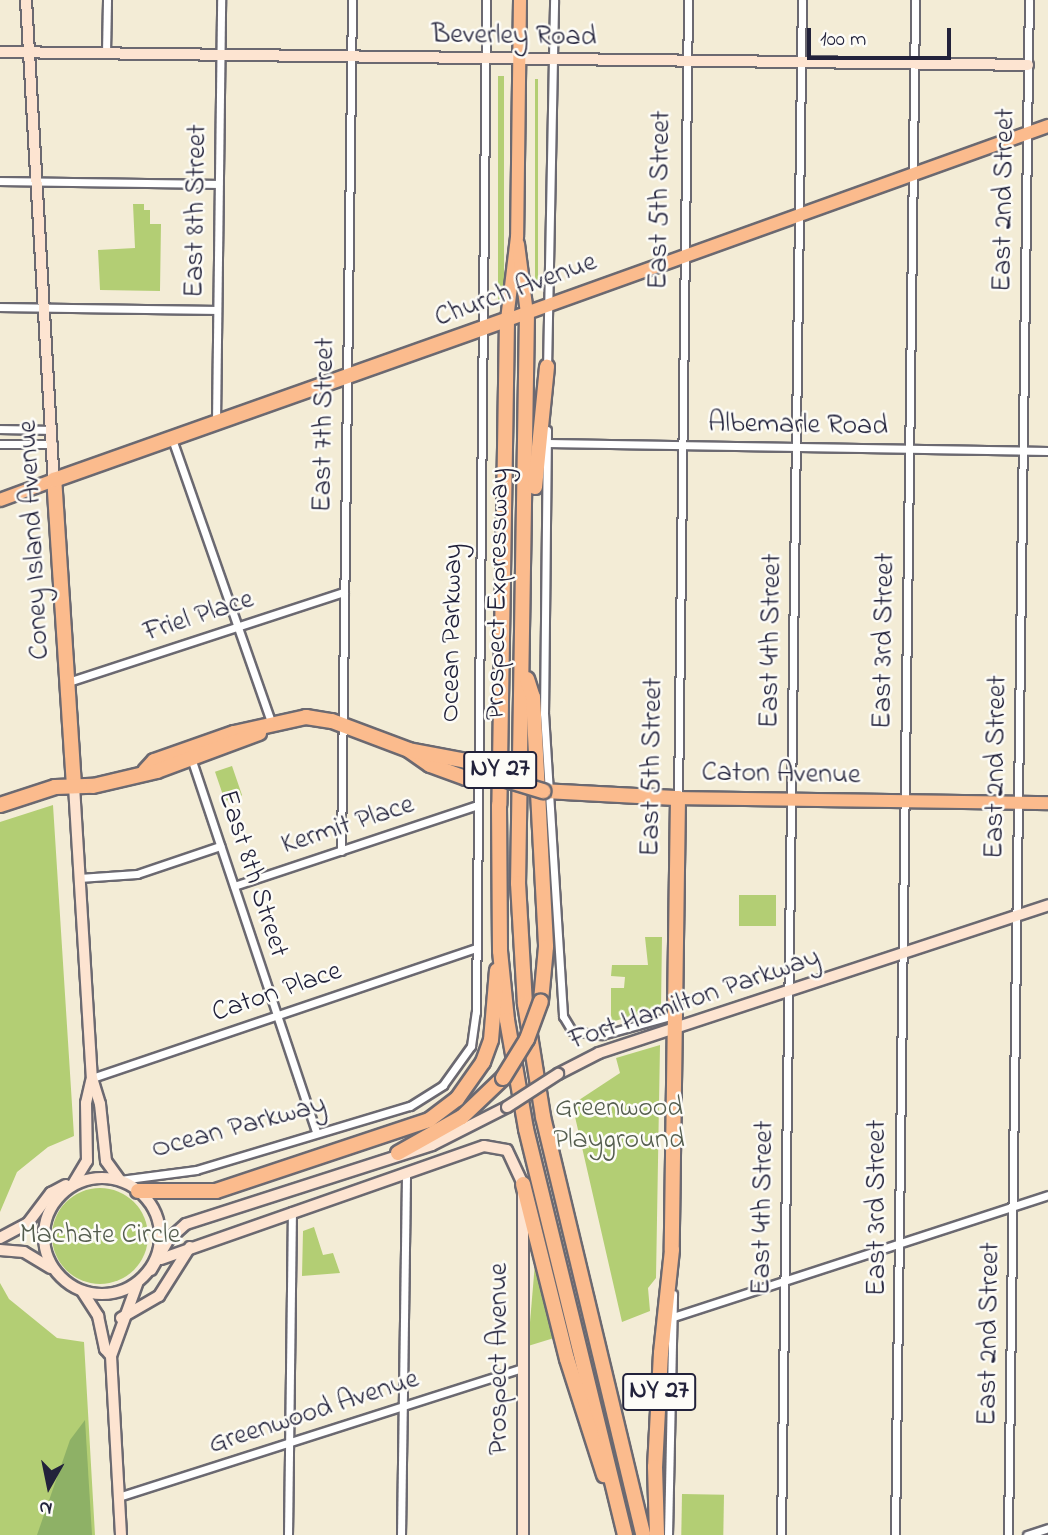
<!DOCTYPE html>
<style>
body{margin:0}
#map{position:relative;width:1048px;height:1535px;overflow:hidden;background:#f3ecd6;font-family:"Indie Flower",sans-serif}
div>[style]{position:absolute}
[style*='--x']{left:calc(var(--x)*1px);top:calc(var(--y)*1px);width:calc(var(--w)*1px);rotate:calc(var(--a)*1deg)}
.green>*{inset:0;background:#b3ce74;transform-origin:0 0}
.round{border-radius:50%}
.forest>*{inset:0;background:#8eb166}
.roads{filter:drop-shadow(2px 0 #6b6971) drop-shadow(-2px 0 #6b6971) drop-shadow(0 2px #6b6971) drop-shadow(0 -2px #6b6971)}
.street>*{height:7px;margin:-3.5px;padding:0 3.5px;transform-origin:3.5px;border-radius:3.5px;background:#fff}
.secondary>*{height:10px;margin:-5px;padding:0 5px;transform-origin:5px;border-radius:5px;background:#fde4d1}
.secondary>.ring{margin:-5px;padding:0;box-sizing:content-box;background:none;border:10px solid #fde4d1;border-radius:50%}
.primary>*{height:12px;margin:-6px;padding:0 6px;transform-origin:6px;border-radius:6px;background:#fbbb8d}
.highway>*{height:14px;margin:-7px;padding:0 7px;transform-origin:7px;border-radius:7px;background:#fbbb8d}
.bridges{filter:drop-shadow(2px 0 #6b6971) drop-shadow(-2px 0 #6b6971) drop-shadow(0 2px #6b6971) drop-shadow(0 -2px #6b6971)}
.secondary-bridge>*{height:10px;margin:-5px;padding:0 5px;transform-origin:5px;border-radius:5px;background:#fde4d1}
.highway-bridge>*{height:14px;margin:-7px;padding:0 7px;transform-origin:7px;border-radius:7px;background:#fbbb8d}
span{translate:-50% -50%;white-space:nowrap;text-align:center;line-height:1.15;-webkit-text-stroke:5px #fdfcf7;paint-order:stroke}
.shield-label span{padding:2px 5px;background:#fdfcf7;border:2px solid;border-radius:5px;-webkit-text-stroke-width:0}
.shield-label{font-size:26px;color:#22223b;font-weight:700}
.street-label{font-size:28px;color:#22223b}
.park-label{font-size:28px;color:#555e4f}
.north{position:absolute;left:14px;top:1451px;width:70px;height:70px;-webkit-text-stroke:5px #fdfcf7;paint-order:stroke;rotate:189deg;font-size:19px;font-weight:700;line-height:28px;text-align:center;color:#22223b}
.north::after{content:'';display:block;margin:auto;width:24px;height:32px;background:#22223b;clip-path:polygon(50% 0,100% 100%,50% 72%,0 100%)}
.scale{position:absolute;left:807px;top:28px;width:144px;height:32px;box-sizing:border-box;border:4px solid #22223b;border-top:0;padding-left:9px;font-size:21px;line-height:24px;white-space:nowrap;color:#22223b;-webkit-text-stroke:5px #fdfcf7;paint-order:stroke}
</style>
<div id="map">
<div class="green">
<div style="left:498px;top:76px;width:6px;height:226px"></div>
<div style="left:535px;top:79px;width:3px;height:206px"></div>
<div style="clip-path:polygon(133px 204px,144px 204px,144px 210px,150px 210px,150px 224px,161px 224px,160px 291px,100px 290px,98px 250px,135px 248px)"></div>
<div style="left:232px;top:766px;width:31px;height:18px;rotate:71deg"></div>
<div style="clip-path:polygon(53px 805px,74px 1136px,48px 1147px,17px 1172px,0 1212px,0 822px)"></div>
<div style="left:739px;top:895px;width:37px;height:31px"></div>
<div style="clip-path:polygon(645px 937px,662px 937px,661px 1008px,611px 1022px,611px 988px,624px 988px,625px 977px,611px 976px,612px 965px,648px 965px)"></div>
<div style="clip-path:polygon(660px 1045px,656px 1278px,648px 1288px,650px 1311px,622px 1322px,573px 1108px,579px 1100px,620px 1073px,616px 1058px)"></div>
<div class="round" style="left:52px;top:1188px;width:96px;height:96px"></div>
<div style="clip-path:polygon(314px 1227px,323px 1255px,333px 1253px,340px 1273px,302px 1276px,303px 1231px)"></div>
<div style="clip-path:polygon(535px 1263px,554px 1338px,528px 1346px)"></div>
<div style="clip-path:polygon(0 1283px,9px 1299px,57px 1338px,84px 1342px,95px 1535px,0 1535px)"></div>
<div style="left:682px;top:1494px;width:42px;height:41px;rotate:1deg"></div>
</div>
<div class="forest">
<div style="clip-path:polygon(85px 1420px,92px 1535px,37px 1535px,70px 1440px)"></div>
</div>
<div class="roads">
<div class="street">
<div style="--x:106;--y:53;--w:53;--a:-88.9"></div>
<div style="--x:0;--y:181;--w:218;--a:0.8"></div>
<div style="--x:0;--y:307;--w:216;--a:0.8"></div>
<div style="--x:547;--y:370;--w:370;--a:-88.9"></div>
<div style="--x:216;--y:423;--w:423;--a:-89.3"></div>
<div style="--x:0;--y:429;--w:52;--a:1.1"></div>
<div style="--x:547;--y:430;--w:283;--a:90.6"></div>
<div style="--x:544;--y:713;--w:304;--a:86.4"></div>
<div style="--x:563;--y:1016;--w:17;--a:59"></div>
<div style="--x:572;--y:1031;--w:30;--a:8"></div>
<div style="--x:602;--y:1035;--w:75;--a:-15.5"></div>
<div style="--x:172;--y:439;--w:303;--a:70.7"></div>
<div style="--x:547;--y:443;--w:501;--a:0.91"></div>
<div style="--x:0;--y:444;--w:53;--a:0"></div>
<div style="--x:68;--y:682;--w:290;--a:-18.1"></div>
<div style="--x:191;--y:758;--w:394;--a:71.5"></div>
<div style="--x:678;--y:798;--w:798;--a:-89.28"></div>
<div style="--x:341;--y:851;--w:851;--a:-89.26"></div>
<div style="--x:79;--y:878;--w:58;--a:-3.9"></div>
<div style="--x:137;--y:874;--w:88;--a:-18.6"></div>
<div style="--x:234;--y:886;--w:254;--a:-18.4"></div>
<div style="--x:92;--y:1078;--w:405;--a:-18.7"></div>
<div style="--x:120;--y:1180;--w:77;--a:-7.5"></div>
<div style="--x:196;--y:1170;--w:223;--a:-16.7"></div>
<div style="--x:410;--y:1106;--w:39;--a:-32"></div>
<div style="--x:443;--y:1085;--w:48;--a:-54.3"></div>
<div style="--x:471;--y:1046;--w:34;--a:-82"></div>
<div style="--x:476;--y:1012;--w:1012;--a:-89.43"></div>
<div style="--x:673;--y:1317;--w:394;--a:-18"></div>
<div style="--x:118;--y:1497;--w:425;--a:-17.7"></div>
<div style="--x:288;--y:1535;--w:324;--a:-89.3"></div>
<div style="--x:401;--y:1535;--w:361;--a:-89.2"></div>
<div style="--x:668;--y:1535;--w:241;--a:-88.8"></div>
<div style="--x:781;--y:1535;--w:1535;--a:-89.22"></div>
<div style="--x:895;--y:1535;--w:1535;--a:-89.25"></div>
<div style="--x:1008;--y:1535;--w:1535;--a:-89.22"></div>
<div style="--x:1027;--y:1535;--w:22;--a:-18"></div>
</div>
<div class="secondary">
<div style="--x:26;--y:0;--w:481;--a:86.7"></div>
<div style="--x:0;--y:52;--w:1028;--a:0.72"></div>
<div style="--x:74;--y:786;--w:293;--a:86.5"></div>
<div style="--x:92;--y:1078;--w:27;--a:73"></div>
<div style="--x:100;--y:1104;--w:57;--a:84"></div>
<div style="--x:106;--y:1161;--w:24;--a:54"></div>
<div style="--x:558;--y:1074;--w:46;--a:-27.1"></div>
<div style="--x:599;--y:1053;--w:473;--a:-18.2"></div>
<div class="ring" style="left:44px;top:1178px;width:106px;height:106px"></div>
<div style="--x:73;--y:1184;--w:27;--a:-59"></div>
<div style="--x:87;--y:1161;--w:58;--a:-91"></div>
<div style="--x:86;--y:1103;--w:23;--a:-77"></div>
<div style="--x:0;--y:1238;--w:32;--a:-28"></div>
<div style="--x:28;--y:1223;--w:38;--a:-53"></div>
<div style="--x:51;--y:1193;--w:17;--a:-28"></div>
<div style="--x:0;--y:1250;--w:24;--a:5"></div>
<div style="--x:24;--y:1252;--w:31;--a:31"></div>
<div style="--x:161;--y:1259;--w:342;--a:-19.3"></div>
<div style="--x:484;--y:1146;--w:23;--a:10"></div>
<div style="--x:507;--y:1150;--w:38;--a:65"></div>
<div style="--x:523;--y:1184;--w:351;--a:90"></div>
<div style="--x:151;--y:1270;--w:34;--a:-60"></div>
<div style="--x:168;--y:1240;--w:24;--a:-42"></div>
<div style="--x:186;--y:1224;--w:258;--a:-17.8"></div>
<div style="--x:432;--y:1145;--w:84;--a:-26.9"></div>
<div style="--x:82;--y:1291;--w:30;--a:57"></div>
<div style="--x:98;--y:1316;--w:34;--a:78"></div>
<div style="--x:105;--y:1349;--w:9;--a:49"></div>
<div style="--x:121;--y:1318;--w:44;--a:-30.1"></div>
<div style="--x:159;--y:1296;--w:58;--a:-57.7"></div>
<div style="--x:121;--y:1535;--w:179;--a:-93.2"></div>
<div style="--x:111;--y:1356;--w:77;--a:-70.1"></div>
</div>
<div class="primary">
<div style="--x:520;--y:0;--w:237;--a:90.7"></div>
<div style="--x:517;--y:237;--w:84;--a:96.9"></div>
<div style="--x:507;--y:320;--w:575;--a:-19.73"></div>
<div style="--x:518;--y:244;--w:70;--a:82.6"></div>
<div style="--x:0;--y:500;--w:58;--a:-20.3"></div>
<div style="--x:678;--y:798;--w:370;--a:0.8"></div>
</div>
<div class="highway">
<div style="--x:527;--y:313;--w:570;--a:90.9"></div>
<div style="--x:518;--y:883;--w:121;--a:86.7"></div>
<div style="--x:525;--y:1004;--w:114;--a:80.9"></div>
<div style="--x:543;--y:1117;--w:430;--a:76.5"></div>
<div style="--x:535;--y:487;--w:121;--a:-84.3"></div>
<div style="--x:527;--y:679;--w:19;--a:72"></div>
<div style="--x:533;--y:697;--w:250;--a:87"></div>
<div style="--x:546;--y:947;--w:54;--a:95.3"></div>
<div style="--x:410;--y:751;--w:24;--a:35"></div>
<div style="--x:430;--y:765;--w:38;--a:20"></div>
<div style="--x:466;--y:778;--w:12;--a:-35"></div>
<div style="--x:145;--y:771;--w:13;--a:-48"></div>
<div style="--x:154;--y:761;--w:85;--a:-19.3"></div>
<div style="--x:234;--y:733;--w:74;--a:-12.5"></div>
<div style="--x:306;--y:717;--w:26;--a:9"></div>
<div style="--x:332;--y:721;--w:82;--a:20.6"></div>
<div style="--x:409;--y:750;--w:58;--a:10.9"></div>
<div style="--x:466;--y:761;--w:25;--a:32"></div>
<div style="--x:74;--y:786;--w:307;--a:-93.7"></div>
<div style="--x:54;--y:480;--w:480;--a:-19.5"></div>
<div style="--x:507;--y:320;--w:485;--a:90.9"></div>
<div style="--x:499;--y:805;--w:146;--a:89.6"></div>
<div style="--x:500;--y:951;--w:69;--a:84.2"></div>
<div style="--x:507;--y:1020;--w:111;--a:80.1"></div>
<div style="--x:526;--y:1129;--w:418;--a:76.3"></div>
<div style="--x:543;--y:791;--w:135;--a:3"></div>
<div style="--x:678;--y:798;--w:452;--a:90.8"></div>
<div style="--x:672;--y:1250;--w:104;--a:96.1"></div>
<div style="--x:661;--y:1353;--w:114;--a:93"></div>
<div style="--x:655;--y:1467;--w:68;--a:88.3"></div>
<div style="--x:0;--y:805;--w:58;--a:-18.1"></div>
<div style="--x:55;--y:787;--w:38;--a:-2"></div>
<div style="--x:93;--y:786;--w:66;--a:-13.2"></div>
<div style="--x:157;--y:771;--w:109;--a:-20.4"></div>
<div style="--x:398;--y:1153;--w:73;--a:-29.4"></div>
<div style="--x:462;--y:1117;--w:57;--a:-43.6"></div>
<div style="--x:523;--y:1184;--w:180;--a:75.9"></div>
<div style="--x:567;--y:1359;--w:122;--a:72.3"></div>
<div style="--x:138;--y:1191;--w:78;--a:0"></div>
<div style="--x:216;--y:1191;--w:225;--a:-18.4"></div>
<div style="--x:429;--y:1120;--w:35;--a:-37"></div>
<div style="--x:457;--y:1099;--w:45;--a:-54.9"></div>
<div style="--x:483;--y:1062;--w:23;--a:-70"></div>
<div style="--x:491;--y:1040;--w:70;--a:-85.1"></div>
</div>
</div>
<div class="bridges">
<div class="secondary-bridge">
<div style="--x:507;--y:1107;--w:61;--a:-32.9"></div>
</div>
<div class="highway-bridge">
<div style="--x:487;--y:774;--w:59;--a:16.9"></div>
<div style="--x:503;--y:1078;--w:46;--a:-58.4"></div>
<div style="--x:527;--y:1039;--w:40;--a:-69.8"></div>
</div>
</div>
<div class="shield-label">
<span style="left:500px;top:770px">NY 27</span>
<span style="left:659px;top:1392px">NY 27</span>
</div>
<div class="street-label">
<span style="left:514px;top:37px;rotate:1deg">Beverley Road</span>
<span style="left:661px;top:200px;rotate:-89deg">East 5th Street</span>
<span style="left:1005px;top:200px;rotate:-89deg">East 2nd Street</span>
<span style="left:197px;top:211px;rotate:-89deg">East 8th Street</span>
<span style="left:516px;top:291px;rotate:-20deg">Church Avenue</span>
<span style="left:325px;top:425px;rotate:-89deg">East 7th Street</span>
<span style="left:798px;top:426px;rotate:1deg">Albemarle Road</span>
<span style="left:35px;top:540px;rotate:-93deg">Coney Island Avenue</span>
<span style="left:499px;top:594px;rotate:-89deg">Prospect Expressway</span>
<span style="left:199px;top:617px;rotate:-18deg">Friel Place</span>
<span style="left:453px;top:633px;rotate:-89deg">Ocean Parkway</span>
<span style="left:772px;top:641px;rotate:-89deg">East 4th Street</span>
<span style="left:885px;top:641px;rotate:-89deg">East 3rd Street</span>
<span style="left:653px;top:767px;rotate:-89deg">East 5th Street</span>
<span style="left:997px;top:767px;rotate:-89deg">East 2nd Street</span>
<span style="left:781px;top:775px;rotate:1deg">Caton Avenue</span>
<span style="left:348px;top:826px;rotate:-18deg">Kermit Place</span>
<span style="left:252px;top:874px;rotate:72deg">East 8th Street</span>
<span style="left:277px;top:993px;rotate:-19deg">Caton Place</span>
<span style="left:695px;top:1000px;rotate:-19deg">Fort Hamilton Parkway</span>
<span style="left:239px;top:1128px;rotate:-15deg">Ocean Parkway</span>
<span style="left:764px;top:1208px;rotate:-89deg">East 4th Street</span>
<span style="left:878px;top:1208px;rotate:-90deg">East 3rd Street</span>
<span style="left:990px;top:1334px;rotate:-89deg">East 2nd Street</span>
<span style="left:500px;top:1359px;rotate:-90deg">Prospect Avenue</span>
<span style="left:314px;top:1413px;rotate:-18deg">Greenwood Avenue</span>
</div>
<div class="park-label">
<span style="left:619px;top:1125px">Greenwood<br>Playground</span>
<span style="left:100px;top:1236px">Machate Circle</span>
</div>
<div class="north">N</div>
<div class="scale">100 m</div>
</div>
